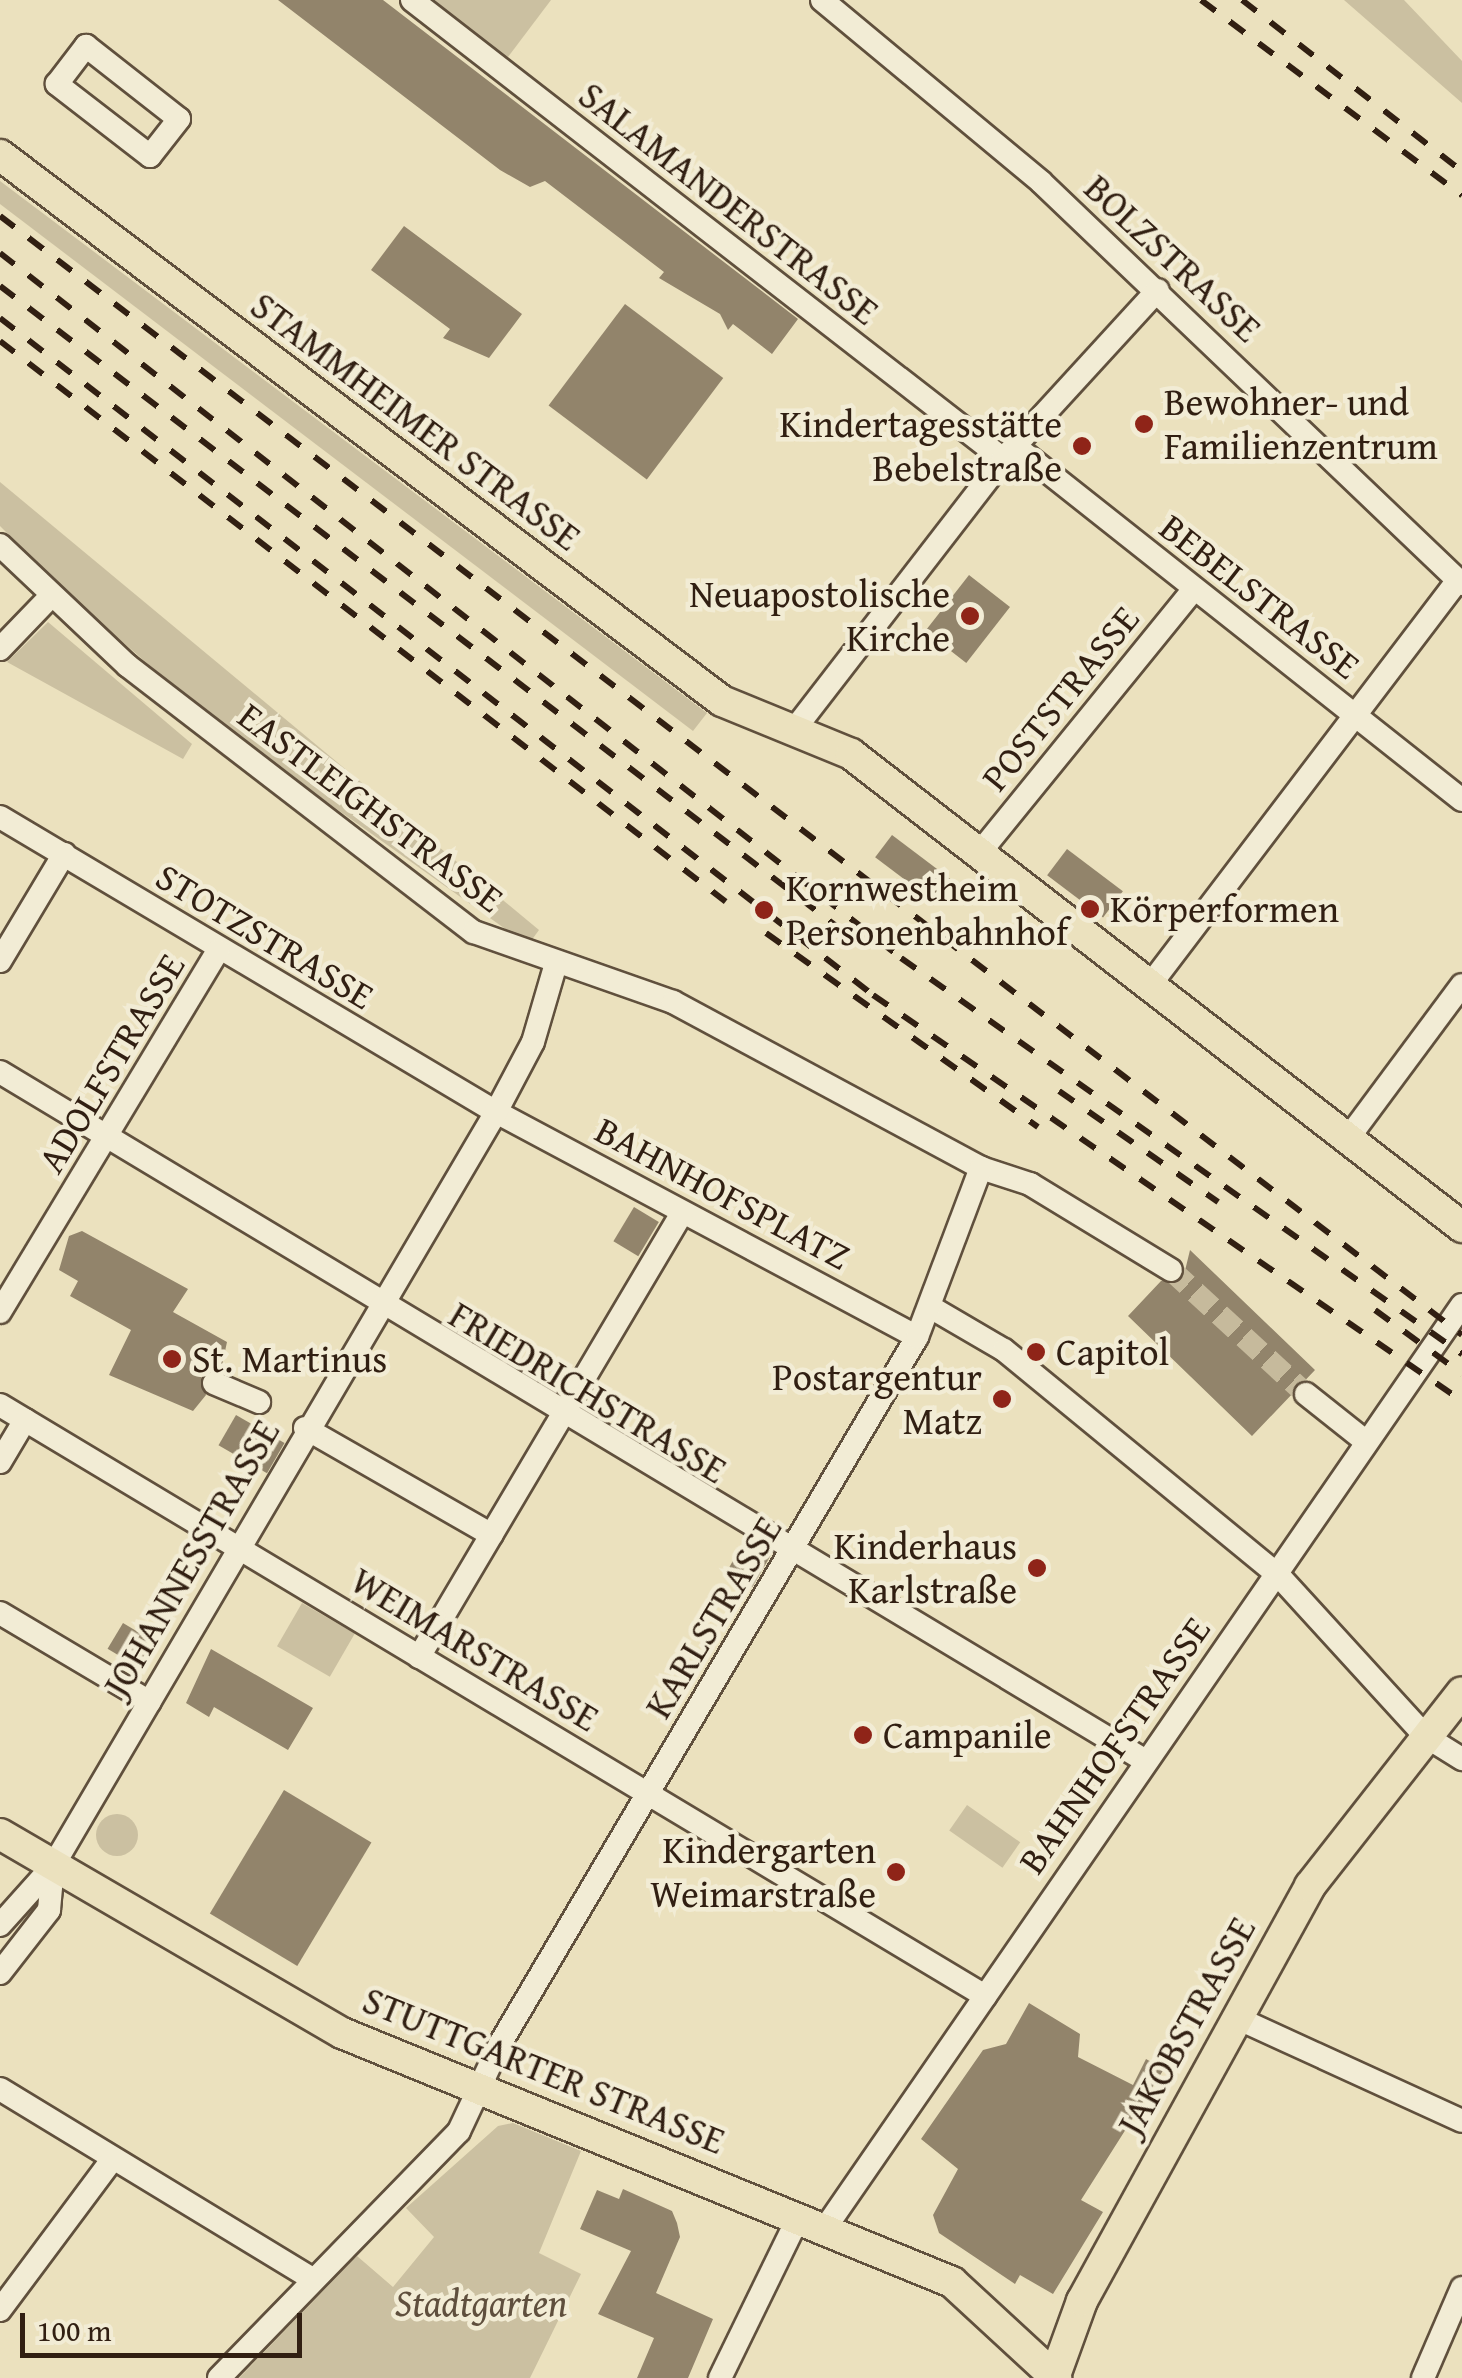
<!DOCTYPE html>
<meta charset="utf-8">
<style>
body{margin:0}
#map{position:relative;width:1462px;height:2378px;overflow:hidden;background:#ebe1be;font-family:"Gentium Book Plus",serif}
div>[style]{position:absolute}
[style*='--x']{left:calc(var(--x)*1px);top:calc(var(--y)*1px);width:calc(var(--w)*1px);rotate:calc(var(--a)*1deg)}
.green>*{inset:0;background:#cbc0a1;transform-origin:0 0}
.round{border-radius:50%}
.building>*{inset:0;background:#92846b;transform-origin:0 0}
.minor-tunnel>*{height:22px;margin-top:-11px;transform-origin:0;background:repeating-linear-gradient(90deg,#c6ba9c 0 22px,transparent 0 33px)}
.roads{filter:drop-shadow(2px 0 #60503d) drop-shadow(-2px 0 #60503d) drop-shadow(0 2px #60503d) drop-shadow(0 -2px #60503d)}
.minor>*{height:22px;margin:-11px;padding:0 11px;transform-origin:11px;border-radius:11px;background:#f2ecd5}
.major>*{height:30px;margin:-15px;padding:0 15px;transform-origin:15px;border-radius:15px;background:#ebe1be}
.rail>*{height:6px;margin-top:-3px;transform-origin:0;background:repeating-linear-gradient(90deg,#311f12 0 18px,transparent 0 36px)}
.dots>*{width:28px;height:28px;translate:-50% -50%;box-sizing:border-box;border:5px solid #f2ecd5;border-radius:50%}
span{translate:-50% -50%;white-space:nowrap;text-align:center;line-height:1.15;-webkit-text-stroke:9px #f2ecd5;paint-order:stroke}
.street-label{font-size:38px;color:#311f12}
.poi-label{font-size:38px;color:#311f12}
.left{translate:0 -50%;text-align:left}
.right{translate:-100% -50%;text-align:right}
.park-label{font-size:38px;color:#5f4f3d;font-style:italic}
.scale{position:absolute;left:20px;top:2313px;width:282px;height:45px;box-sizing:border-box;border:5px solid #311f12;border-top:0;padding-left:12px;font-size:30px;line-height:35px;white-space:nowrap;color:#311f12;-webkit-text-stroke:8px #f2ecd5;paint-order:stroke}
</style>
<div id="map">
<div class="green">
<div style="clip-path:polygon(430px 0,551px 0,505px 61px)"></div>
<div style="clip-path:polygon(1344px 0,1404px 0,1462px 61px,1462px 103px)"></div>
<div style="clip-path:polygon(0 181px,707px 713px,693px 731px,0 204px)"></div>
<div style="clip-path:polygon(0 482px,539px 930px,528px 945px,213px 721px,69px 595px,0 526px)"></div>
<div style="clip-path:polygon(48px 622px,192px 744px,183px 759px,7px 662px)"></div>
<div style="left:302px;top:1603px;width:61px;height:50px;rotate:30deg"></div>
<div style="left:967px;top:1805px;width:65px;height:31px;rotate:35deg"></div>
<div class="round" style="left:96px;top:1814px;width:42px;height:42px"></div>
<div style="clip-path:polygon(513px 2123px,581px 2151px,539px 2253px,581px 2274px,530px 2378px,239px 2378px,357px 2256px,393px 2287px,434px 2237px,406px 2208px,498px 2126px)"></div>
</div>
<div class="building">
<div style="clip-path:polygon(278px 0,383px 0,798px 319px,772px 354px,733px 324px,728px 330px,720px 314px,659px 278px,664px 272px,545px 181px,530px 187px,500px 170px)"></div>
<div style="clip-path:polygon(404px 226px,522px 314px,489px 358px,443px 338px,450px 329px,371px 270px)"></div>
<div style="left:625px;top:304px;width:123px;height:127px;rotate:37deg"></div>
<div style="left:969px;top:575px;width:52px;height:71px;rotate:38deg"></div>
<div style="left:892px;top:835px;width:78px;height:28px;rotate:37deg"></div>
<div style="left:1067px;top:849px;width:70px;height:33px;rotate:37deg"></div>
<div style="left:634px;top:1207px;width:29px;height:40px;rotate:31deg"></div>
<div style="clip-path:polygon(82px 1231px,188px 1289px,173px 1312px,227px 1342px,221px 1370px,201px 1376px,206px 1395px,193px 1411px,109px 1375px,131px 1330px,70px 1296px,78px 1281px,59px 1270px,69px 1236px)"></div>
<div style="clip-path:polygon(1190px 1250px,1315px 1370px,1252px 1436px,1128px 1316px,1161px 1281px,1183px 1279px)"></div>
<div style="left:236px;top:1415px;width:56px;height:35px;rotate:30deg"></div>
<div style="left:745px;top:1540px;width:30px;height:37px;rotate:30deg"></div>
<div style="left:123px;top:1623px;width:41px;height:30px;rotate:31deg"></div>
<div style="clip-path:polygon(211px 1649px,313px 1708px,288px 1750px,214px 1707px,209px 1717px,186px 1703px)"></div>
<div style="left:284px;top:1790px;width:102px;height:144px;rotate:31deg"></div>
<div style="clip-path:polygon(1029px 2003px,1080px 2034px,1078px 2057px,1133px 2085px,1146px 2059px,1164px 2069px,1081px 2200px,1103px 2212px,1053px 2294px,1020px 2275px,1015px 2284px,939px 2233px,933px 2215px,958px 2169px,921px 2139px,983px 2050px,1006px 2044px)"></div>
<div style="clip-path:polygon(623px 2189px,672px 2211px,677px 2223px,680px 2237px,656px 2293px,713px 2319px,688px 2378px,637px 2378px,654px 2338px,598px 2314px,631px 2251px,580px 2229px,597px 2190px,619px 2199px)"></div>
</div>
<div class="minor-tunnel">
<div style="--x:1171;--y:1270;--w:183;--a:42.6"></div>
</div>
<div class="roads">
<div class="minor">
<div style="--x:412;--y:0;--w:748;--a:37.83"></div>
<div style="--x:822;--y:0;--w:285;--a:39.7"></div>
<div style="--x:1041;--y:182;--w:582;--a:43.68"></div>
<div style="--x:86;--y:46;--w:118;--a:38.1"></div>
<div style="--x:179;--y:119;--w:47;--a:128.1"></div>
<div style="--x:150;--y:156;--w:118;--a:-142.3"></div>
<div style="--x:57;--y:84;--w:48;--a:-52.7"></div>
<div style="--x:1015;--y:446;--w:570;--a:38.38"></div>
<div style="--x:0;--y:545;--w:176;--a:43.4"></div>
<div style="--x:128;--y:666;--w:436;--a:37.6"></div>
<div style="--x:474;--y:932;--w:211;--a:19.4"></div>
<div style="--x:673;--y:1002;--w:350;--a:28.3"></div>
<div style="--x:981;--y:1168;--w:52;--a:18.1"></div>
<div style="--x:1030;--y:1184;--w:165;--a:31.4"></div>
<div style="--x:0;--y:649;--w:72;--a:-46.1"></div>
<div style="--x:797;--y:726;--w:337;--a:-52.3"></div>
<div style="--x:1003;--y:459;--w:229;--a:-47.5"></div>
<div style="--x:0;--y:817;--w:577;--a:30.74"></div>
<div style="--x:496;--y:1112;--w:477;--a:28.1"></div>
<div style="--x:981;--y:851;--w:338;--a:-50.9"></div>
<div style="--x:0;--y:961;--w:125;--a:-59.1"></div>
<div style="--x:1150;--y:985;--w:509;--a:-52.75"></div>
<div style="--x:0;--y:1072;--w:1337;--a:31.02"></div>
<div style="--x:1349;--y:1137;--w:189;--a:-53.4"></div>
<div style="--x:932;--y:1308;--w:83;--a:30.3"></div>
<div style="--x:1004;--y:1350;--w:357;--a:39.4"></div>
<div style="--x:1280;--y:1577;--w:215;--a:47.6"></div>
<div style="--x:1425;--y:1736;--w:44;--a:31.9"></div>
<div style="--x:0;--y:1312;--w:422;--a:-58.9"></div>
<div style="--x:214;--y:1383;--w:49;--a:22.9"></div>
<div style="--x:1306;--y:1394;--w:74;--a:38.4"></div>
<div style="--x:0;--y:1405;--w:1149;--a:30.96"></div>
<div style="--x:305;--y:1428;--w:215;--a:29.8"></div>
<div style="--x:0;--y:1462;--w:49;--a:-59.2"></div>
<div style="--x:0;--y:1613;--w:174;--a:30.7"></div>
<div style="--x:419;--y:1657;--w:516;--a:-59.36"></div>
<div style="--x:0;--y:1925;--w:79;--a:-48.1"></div>
<div style="--x:53;--y:1866;--w:875;--a:-59.56"></div>
<div style="--x:496;--y:1112;--w:79;--a:-62.1"></div>
<div style="--x:533;--y:1042;--w:78;--a:-73.7"></div>
<div style="--x:0;--y:1973;--w:80;--a:-52.1"></div>
<div style="--x:49;--y:1910;--w:44;--a:-84.8"></div>
<div style="--x:1237;--y:2018;--w:247;--a:24.6"></div>
<div style="--x:0;--y:2089;--w:364;--a:31.3"></div>
<div style="--x:826;--y:2227;--w:1120;--a:-55.4"></div>
<div style="--x:0;--y:2310;--w:187;--a:-53.3"></div>
<div style="--x:219;--y:2378;--w:344;--a:-45.8"></div>
<div style="--x:459;--y:2131;--w:96;--a:-64.8"></div>
<div style="--x:500;--y:2044;--w:821;--a:-59.47"></div>
<div style="--x:917;--y:1337;--w:181;--a:-69.3"></div>
<div style="--x:720;--y:2378;--w:180;--a:-64"></div>
<div style="--x:1423;--y:2378;--w:98;--a:-66.6"></div>
</div>
<div class="major">
<div style="--x:0;--y:155;--w:905;--a:37.1"></div>
<div style="--x:722;--y:701;--w:139;--a:22.3"></div>
<div style="--x:851;--y:754;--w:773;--a:37.74"></div>
<div style="--x:0;--y:1834;--w:396;--a:30.2"></div>
<div style="--x:342;--y:2033;--w:659;--a:22.21"></div>
<div style="--x:952;--y:2282;--w:142;--a:42.7"></div>
<div style="--x:1054;--y:2378;--w:82;--a:-70"></div>
<div style="--x:1082;--y:2301;--w:474;--a:-61.2"></div>
<div style="--x:1310;--y:1886;--w:246;--a:-51.9"></div>
</div>
</div>
<div class="rail">
<div style="--x:1201;--y:0;--w:326;--a:36.8"></div>
<div style="--x:1242;--y:0;--w:279;--a:37.9"></div>
<div style="--x:0;--y:216;--w:1841;--a:37.43"></div>
<div style="--x:0;--y:253;--w:1144;--a:38.04"></div>
<div style="--x:901;--y:958;--w:687;--a:35.22"></div>
<div style="--x:0;--y:286;--w:1084;--a:37.43"></div>
<div style="--x:0;--y:318;--w:1105;--a:37.79"></div>
<div style="--x:873;--y:995;--w:715;--a:34.58"></div>
<div style="--x:0;--y:341;--w:917;--a:37.69"></div>
<div style="--x:766;--y:933;--w:334;--a:35.5"></div>
<div style="--x:1059;--y:1091;--w:194;--a:34.9"></div>
<div style="--x:1375;--y:1310;--w:108;--a:36.3"></div>
</div>
<div class="dots">
<div style="left:1144px;top:424px;background:#8f2418"></div>
<div style="left:1082px;top:446px;background:#8f2418"></div>
<div style="left:970px;top:616px;background:#8f2418"></div>
<div style="left:1090px;top:909px;background:#8f2418"></div>
<div style="left:764px;top:910px;background:#8f2418"></div>
<div style="left:1036px;top:1352px;background:#8f2418"></div>
<div style="left:172px;top:1359px;background:#8f2418"></div>
<div style="left:1002px;top:1399px;background:#8f2418"></div>
<div style="left:1037px;top:1568px;background:#8f2418"></div>
<div style="left:863px;top:1735px;background:#8f2418"></div>
<div style="left:896px;top:1872px;background:#8f2418"></div>
</div>
<div class="street-label">
<span style="left:729px;top:203px;rotate:38deg">SALAMANDERSTRASSE</span>
<span style="left:1173px;top:258px;rotate:43deg">BOLZSTRASSE</span>
<span style="left:416px;top:421px;rotate:37deg">STAMMHEIMER STRASSE</span>
<span style="left:1260px;top:596px;rotate:38deg">BEBELSTRASSE</span>
<span style="left:1060px;top:698px;rotate:-51deg">POSTSTRASSE</span>
<span style="left:371px;top:807px;rotate:37deg">EASTLEIGHSTRASSE</span>
<span style="left:265px;top:936px;rotate:31deg">STOTZSTRASSE</span>
<span style="left:111px;top:1063px;rotate:-59deg">ADOLFSTRASSE</span>
<span style="left:723px;top:1193px;rotate:28deg">BAHNHOFSPLATZ</span>
<span style="left:588px;top:1392px;rotate:31deg">FRIEDRICHSTRASSE</span>
<span style="left:191px;top:1558px;rotate:-60deg">JOHANNESSTRASSE</span>
<span style="left:713px;top:1617px;rotate:-59deg">KARLSTRASSE</span>
<span style="left:475px;top:1649px;rotate:31deg">WEIMARSTRASSE</span>
<span style="left:1114px;top:1745px;rotate:-55deg">BAHNHOFSTRASSE</span>
<span style="left:1186px;top:2026px;rotate:-61deg">JAKOBSTRASSE</span>
<span style="left:544px;top:2070px;rotate:22deg">STUTTGARTER STRASSE</span>
</div>
<div class="poi-label">
<span class="left" style="left:1164px;top:424px">Bewohner- und<br>Familienzentrum</span>
<span class="right" style="left:1062px;top:446px">Kindertagesstätte<br>Bebelstraße</span>
<span class="right" style="left:950px;top:616px">Neuapostolische<br>Kirche</span>
<span class="left" style="left:786px;top:910px">Kornwestheim<br>Personenbahnhof</span>
<span class="left" style="left:1110px;top:909px">Körperformen</span>
<span class="left" style="left:1056px;top:1352px">Capitol</span>
<span class="left" style="left:192px;top:1359px">St. Martinus</span>
<span class="right" style="left:982px;top:1399px">Postargentur<br>Matz</span>
<span class="right" style="left:1017px;top:1568px">Kinderhaus<br>Karlstraße</span>
<span class="left" style="left:883px;top:1735px">Campanile</span>
<span class="right" style="left:876px;top:1872px">Kindergarten<br>Weimarstraße</span>
</div>
<div class="park-label">
<span style="left:481px;top:2303px">Stadtgarten</span>
</div>
<div class="scale">100 m</div>
</div>
